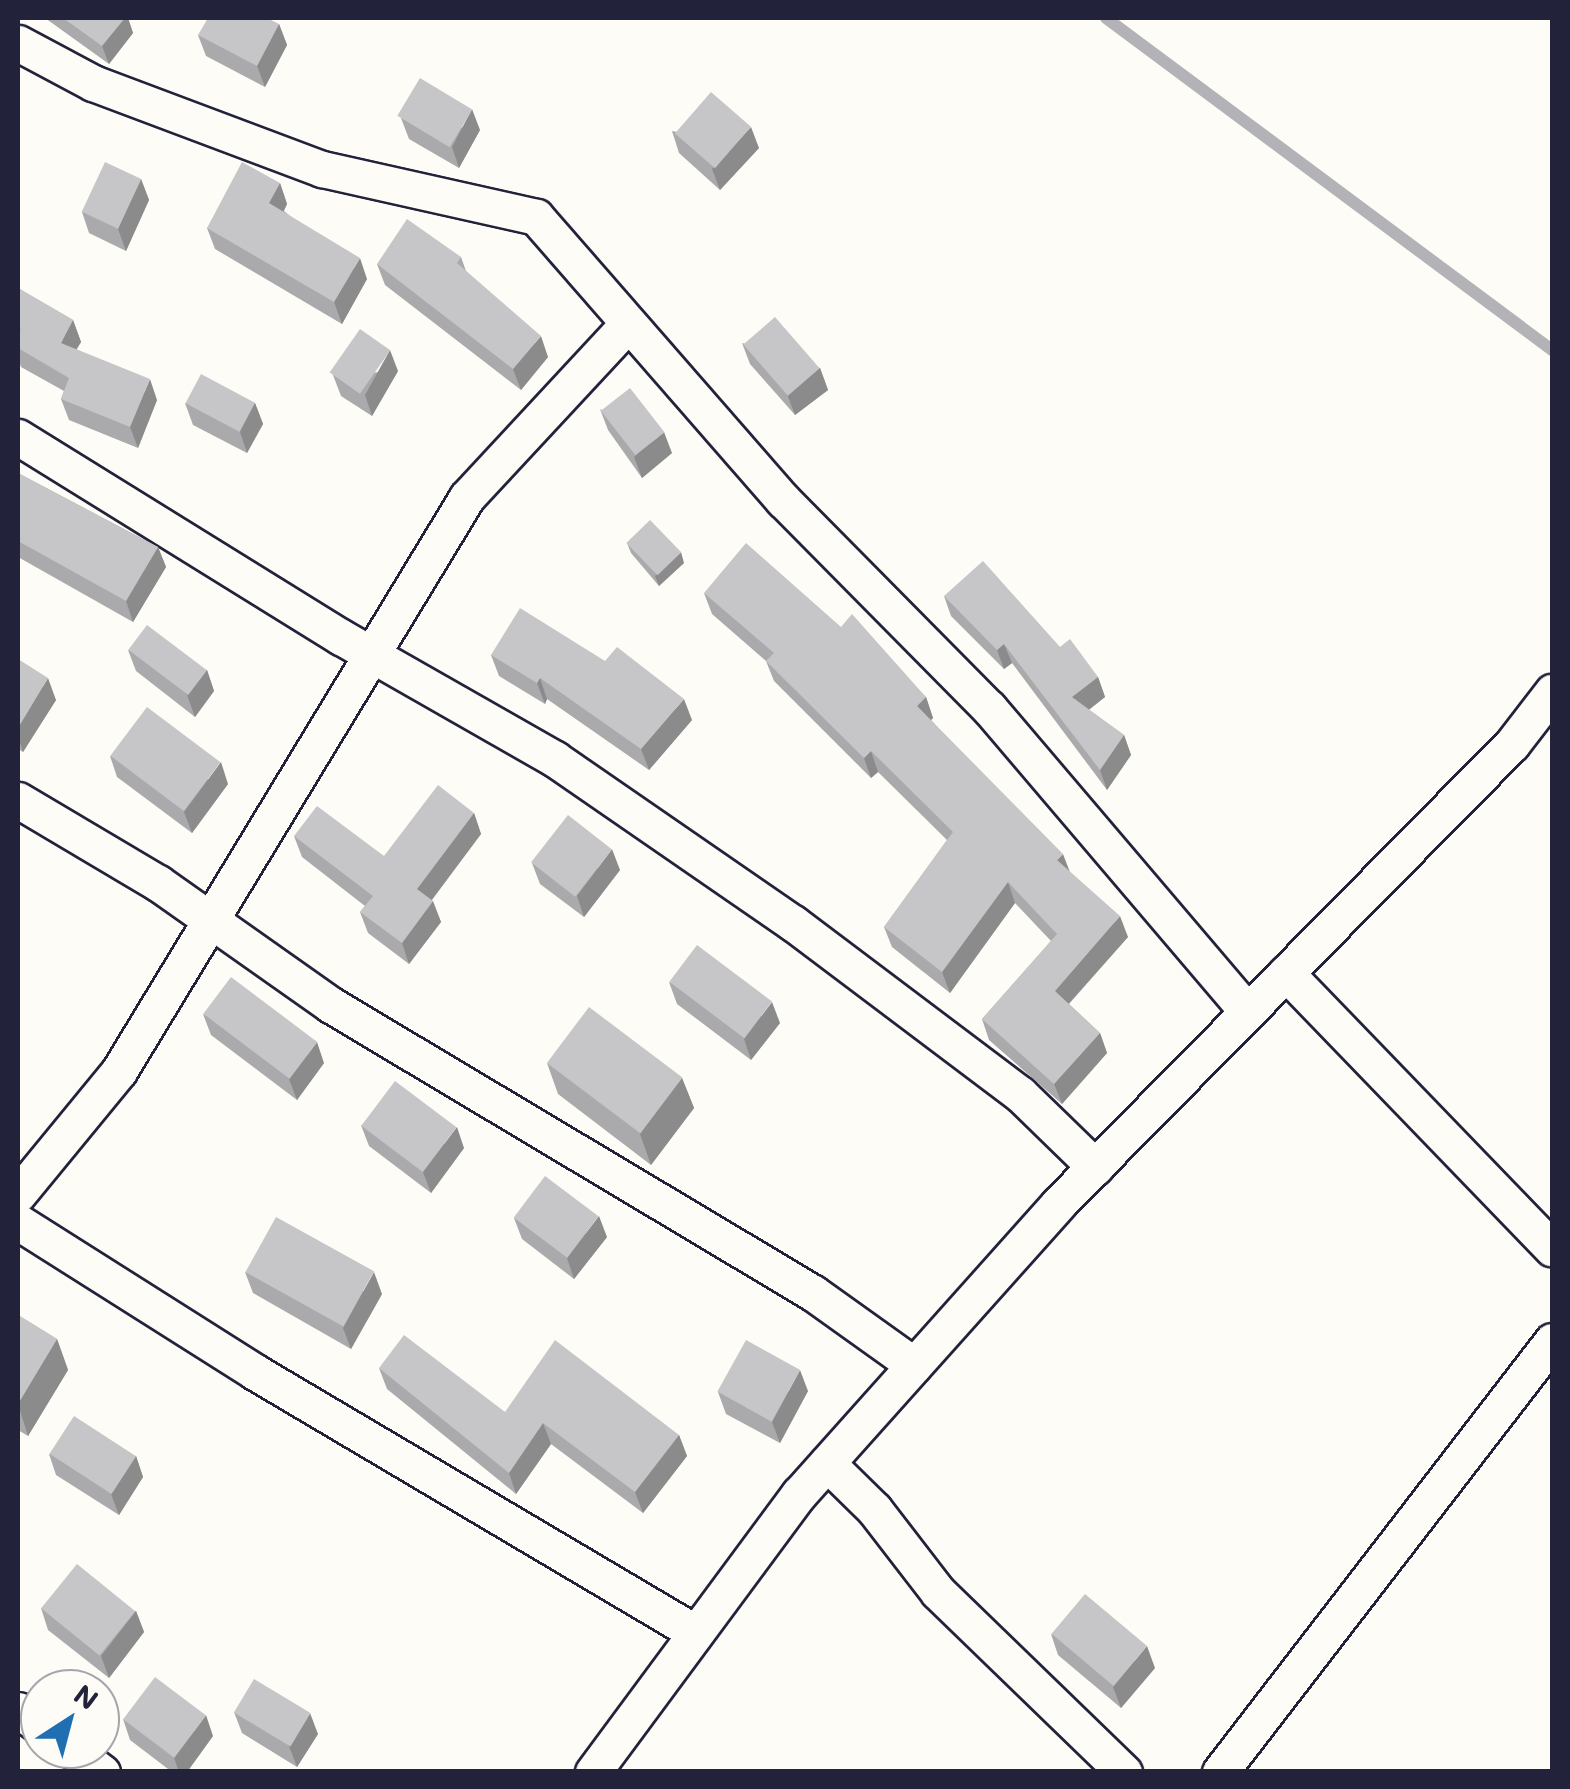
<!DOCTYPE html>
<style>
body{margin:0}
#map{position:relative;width:1570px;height:1789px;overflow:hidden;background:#fdfcf7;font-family:Mali,sans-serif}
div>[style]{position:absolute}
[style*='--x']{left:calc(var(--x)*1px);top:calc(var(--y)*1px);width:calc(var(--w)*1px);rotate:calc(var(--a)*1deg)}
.stream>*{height:12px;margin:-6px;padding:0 6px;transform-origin:6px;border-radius:6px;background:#b2b2b7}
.roads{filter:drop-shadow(2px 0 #22223b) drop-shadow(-2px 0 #22223b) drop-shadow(0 2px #22223b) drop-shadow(0 -2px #22223b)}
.street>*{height:35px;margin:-17.5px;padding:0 17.5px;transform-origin:17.5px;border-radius:17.5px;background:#fdfcf7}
.wall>*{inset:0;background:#aaaaac}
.shaded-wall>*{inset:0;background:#8b8b8c}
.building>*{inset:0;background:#c6c6c8;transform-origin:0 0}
span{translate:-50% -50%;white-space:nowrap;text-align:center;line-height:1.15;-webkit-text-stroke:10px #fdfcf7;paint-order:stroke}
.frame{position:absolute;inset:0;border:20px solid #22223b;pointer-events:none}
.north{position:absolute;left:20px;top:1669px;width:100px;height:100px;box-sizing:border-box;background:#fdfcf7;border:2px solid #a5a5ac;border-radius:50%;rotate:36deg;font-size:28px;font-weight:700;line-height:40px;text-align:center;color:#22223b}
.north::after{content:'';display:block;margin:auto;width:35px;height:45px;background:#1f6fb2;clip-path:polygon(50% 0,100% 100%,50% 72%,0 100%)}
</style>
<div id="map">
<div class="stream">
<div style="--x:1106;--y:18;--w:556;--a:36.66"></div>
</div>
<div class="roads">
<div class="street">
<div style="--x:18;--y:43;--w:85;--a:28.1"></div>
<div style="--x:93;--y:83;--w:245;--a:20.6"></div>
<div style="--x:322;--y:169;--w:219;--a:12.6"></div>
<div style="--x:536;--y:217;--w:376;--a:48.9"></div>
<div style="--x:783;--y:500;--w:293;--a:45.3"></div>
<div style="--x:989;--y:708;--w:399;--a:49.6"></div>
<div style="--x:18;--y:437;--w:380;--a:31.8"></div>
<div style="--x:341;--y:637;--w:246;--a:29.7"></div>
<div style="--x:555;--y:759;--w:289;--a:34.6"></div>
<div style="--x:793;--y:923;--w:284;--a:37"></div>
<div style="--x:1020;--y:1094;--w:105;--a:44.2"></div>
<div style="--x:18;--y:800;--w:163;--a:30.7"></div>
<div style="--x:158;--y:883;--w:212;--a:35.2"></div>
<div style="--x:331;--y:1005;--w:561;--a:30.86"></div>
<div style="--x:813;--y:1293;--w:124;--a:35.5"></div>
<div style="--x:1286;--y:973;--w:383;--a:46"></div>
<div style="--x:18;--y:1194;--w:159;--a:-50.6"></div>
<div style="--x:119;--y:1071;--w:671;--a:-58.77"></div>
<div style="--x:467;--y:497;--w:235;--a:-47.1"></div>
<div style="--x:18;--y:1222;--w:280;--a:32.3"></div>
<div style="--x:255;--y:1372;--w:512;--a:30.62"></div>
<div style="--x:827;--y:1463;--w:66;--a:44.4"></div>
<div style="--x:874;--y:1509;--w:105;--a:52.4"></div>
<div style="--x:938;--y:1592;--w:259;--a:44.1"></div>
<div style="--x:18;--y:1710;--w:27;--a:36"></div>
<div style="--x:71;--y:1749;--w:39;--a:37"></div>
<div style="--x:593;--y:1772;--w:346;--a:-53.5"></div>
<div style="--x:799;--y:1494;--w:389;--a:-48.2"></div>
<div style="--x:1058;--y:1204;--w:646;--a:-45.38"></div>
<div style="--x:1512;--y:744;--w:66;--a:-52.4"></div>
<div style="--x:1220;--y:1772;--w:544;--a:-52.39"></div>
</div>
</div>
<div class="wall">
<div style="clip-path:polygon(45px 18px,128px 18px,133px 33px,109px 64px)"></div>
<div style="clip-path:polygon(279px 24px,287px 45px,265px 87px,206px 56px,198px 35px)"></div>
<div style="clip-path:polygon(401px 118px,480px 130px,459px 168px,409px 139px)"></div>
<div style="clip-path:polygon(672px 131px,759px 148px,720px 190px,679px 153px)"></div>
<div style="clip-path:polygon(141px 179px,149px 200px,126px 251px,89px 233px,82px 212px)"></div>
<div style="clip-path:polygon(280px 183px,287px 204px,284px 211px,367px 279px,342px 324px,215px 249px,207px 228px)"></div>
<div style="clip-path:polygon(461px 257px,466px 271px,548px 357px,521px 390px,385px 285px,377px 264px)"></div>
<div style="clip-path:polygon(18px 288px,73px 320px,81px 342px,76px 349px,157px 400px,138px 448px,69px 420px,61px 399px,64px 391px,21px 367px,18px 358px)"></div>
<div style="clip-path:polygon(742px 343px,820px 368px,828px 390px,795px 415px,750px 364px)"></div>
<div style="clip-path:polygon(398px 371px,372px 416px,341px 396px,333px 375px)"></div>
<div style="clip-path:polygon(185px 403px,255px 403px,263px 424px,247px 453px,193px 425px)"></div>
<div style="clip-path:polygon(600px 409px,672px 453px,642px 478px,608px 430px)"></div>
<div style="clip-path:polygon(18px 473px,158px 547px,166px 567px,133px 622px,18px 557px)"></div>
<div style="clip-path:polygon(627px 543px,684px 563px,659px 586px,631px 553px)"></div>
<div style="clip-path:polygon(704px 593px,841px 627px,926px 697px,933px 718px,931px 720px,1128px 937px,1069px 1004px,1100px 1033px,1107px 1053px,1062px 1104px,989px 1040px,982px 1019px,1051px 941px,1015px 903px,950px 993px,892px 947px,884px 927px,947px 840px,878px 772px,871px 778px,774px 681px,766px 661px,712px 614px)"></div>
<div style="clip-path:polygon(944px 596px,1060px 647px,1098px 677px,1105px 697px,1089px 710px,1124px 735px,1131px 755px,1107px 790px,1012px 663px,1004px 669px,951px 616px)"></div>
<div style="clip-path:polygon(128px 650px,207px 670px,214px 691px,195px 717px,136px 671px)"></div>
<div style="clip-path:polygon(491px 655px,605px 661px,692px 720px,649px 770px,547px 699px,545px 704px,499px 676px)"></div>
<div style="clip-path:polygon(18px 659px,56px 700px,23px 752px,18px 749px)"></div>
<div style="clip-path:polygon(110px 756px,228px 784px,192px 833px,117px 777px)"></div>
<div style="clip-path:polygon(474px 813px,481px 834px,432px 900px,441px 922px,409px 964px,368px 933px,360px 912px,365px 906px,302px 857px,294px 836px,384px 856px)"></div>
<div style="clip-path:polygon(532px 863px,620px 870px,584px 917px,540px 884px)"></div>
<div style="clip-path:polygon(669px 982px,780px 1023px,751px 1060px,677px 1004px)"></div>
<div style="clip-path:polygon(203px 1014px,324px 1063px,297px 1100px,211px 1035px)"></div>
<div style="clip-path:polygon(547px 1063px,682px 1078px,694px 1108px,651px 1165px,558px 1094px)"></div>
<div style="clip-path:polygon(361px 1125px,464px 1148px,431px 1193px,369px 1146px)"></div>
<div style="clip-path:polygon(514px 1218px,607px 1237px,574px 1279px,522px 1239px)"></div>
<div style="clip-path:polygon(245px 1272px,382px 1294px,351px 1349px,253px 1293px)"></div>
<div style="clip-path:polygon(18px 1315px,57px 1339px,68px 1370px,28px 1436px,18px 1430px)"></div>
<div style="clip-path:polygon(379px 1368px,505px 1412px,679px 1435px,687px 1456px,643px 1513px,551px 1444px,516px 1494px,387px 1389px)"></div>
<div style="clip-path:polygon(808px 1391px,780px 1443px,726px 1414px,718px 1392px)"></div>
<div style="clip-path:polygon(49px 1454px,136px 1456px,143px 1477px,119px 1515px,56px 1475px)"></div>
<div style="clip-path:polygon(41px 1608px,136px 1611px,144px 1632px,109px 1678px,48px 1630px)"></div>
<div style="clip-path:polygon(1051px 1634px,1155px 1668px,1121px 1708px,1058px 1655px)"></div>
<div style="clip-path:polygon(234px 1712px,318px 1734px,297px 1767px,242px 1733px)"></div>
<div style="clip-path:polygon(123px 1719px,213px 1736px,187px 1772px,172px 1772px,130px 1740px)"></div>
</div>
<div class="shaded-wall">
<div style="clip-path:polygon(119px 18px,128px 18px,133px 33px,109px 64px,102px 46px)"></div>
<div style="clip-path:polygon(279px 24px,287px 45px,265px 87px,257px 66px)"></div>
<div style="clip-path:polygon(472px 109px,480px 130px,459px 168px,452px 147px)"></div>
<div style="clip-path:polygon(751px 127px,759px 148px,720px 190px,712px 169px)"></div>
<div style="clip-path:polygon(141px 179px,149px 200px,126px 251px,118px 229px)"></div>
<div style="clip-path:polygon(280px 183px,287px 204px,277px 224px,269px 203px)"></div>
<div style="clip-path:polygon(360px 258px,367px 279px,342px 324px,334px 302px)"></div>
<div style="clip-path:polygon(73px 320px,81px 342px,68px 364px,61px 343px)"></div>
<div style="clip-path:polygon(541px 336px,548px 357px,521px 390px,513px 369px)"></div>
<div style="clip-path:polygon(390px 350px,398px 371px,372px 416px,365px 395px)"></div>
<div style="clip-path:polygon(820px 368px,828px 390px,795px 415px,787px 394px)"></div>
<div style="clip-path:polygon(150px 379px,157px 400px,138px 448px,130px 427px)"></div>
<div style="clip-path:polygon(255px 403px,263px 424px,247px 453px,240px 432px)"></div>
<div style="clip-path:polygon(664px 432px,672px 453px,642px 478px,634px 457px)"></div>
<div style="clip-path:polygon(158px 547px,166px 567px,133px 622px,126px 601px)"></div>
<div style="clip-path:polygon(681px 552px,684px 563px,659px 586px,655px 576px)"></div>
<div style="clip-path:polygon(1004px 644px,1012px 663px,1004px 669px,997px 650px)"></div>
<div style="clip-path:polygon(207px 670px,214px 691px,195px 717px,187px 695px)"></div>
<div style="clip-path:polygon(1098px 677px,1105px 697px,1079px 717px,1072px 697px)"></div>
<div style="clip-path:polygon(48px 678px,56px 700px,23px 752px,18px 736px,18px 728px)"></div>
<div style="clip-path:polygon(540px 678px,547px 699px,545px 704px,537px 683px)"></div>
<div style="clip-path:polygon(926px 697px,933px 718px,925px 726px,917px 706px)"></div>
<div style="clip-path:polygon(684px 699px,692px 720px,649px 770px,641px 749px)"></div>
<div style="clip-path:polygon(1124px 735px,1131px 755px,1107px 790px,1100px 770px)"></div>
<div style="clip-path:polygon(871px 751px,878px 772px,871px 778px,864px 758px)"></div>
<div style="clip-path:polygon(221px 762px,228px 784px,192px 833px,184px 812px)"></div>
<div style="clip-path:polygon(474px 813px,481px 834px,424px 910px,417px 889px)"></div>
<div style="clip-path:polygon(612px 849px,620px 870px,584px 917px,577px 896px)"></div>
<div style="clip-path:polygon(1063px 854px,1071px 875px,1057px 860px)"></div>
<div style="clip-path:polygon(1008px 882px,1015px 903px,950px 993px,942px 972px)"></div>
<div style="clip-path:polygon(433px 901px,441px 922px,409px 964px,402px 943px)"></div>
<div style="clip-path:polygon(1120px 916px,1128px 937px,1062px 1011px,1055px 991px)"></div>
<div style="clip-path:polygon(772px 1002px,780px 1023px,751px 1060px,744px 1039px)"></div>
<div style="clip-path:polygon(1100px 1033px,1107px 1053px,1062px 1104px,1054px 1084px)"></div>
<div style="clip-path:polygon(317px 1042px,324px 1063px,297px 1100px,289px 1079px)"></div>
<div style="clip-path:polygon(682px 1078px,694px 1108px,651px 1165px,640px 1134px)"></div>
<div style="clip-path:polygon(457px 1127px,464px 1148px,431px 1193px,423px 1172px)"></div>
<div style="clip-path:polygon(599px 1216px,607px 1237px,574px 1279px,567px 1258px)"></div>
<div style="clip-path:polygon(374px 1272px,382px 1294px,351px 1349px,343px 1328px)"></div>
<div style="clip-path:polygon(57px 1339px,68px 1370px,28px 1436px,18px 1404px)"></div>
<div style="clip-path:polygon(800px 1370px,808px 1391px,780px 1443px,772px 1422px)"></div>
<div style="clip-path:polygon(543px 1423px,551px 1444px,516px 1494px,509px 1473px)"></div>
<div style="clip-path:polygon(679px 1435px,687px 1456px,643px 1513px,635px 1492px)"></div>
<div style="clip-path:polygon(136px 1456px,143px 1477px,119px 1515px,111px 1494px)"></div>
<div style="clip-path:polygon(136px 1611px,144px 1632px,109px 1678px,101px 1656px)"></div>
<div style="clip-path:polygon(1147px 1646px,1155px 1668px,1121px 1708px,1113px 1687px)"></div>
<div style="clip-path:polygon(310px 1713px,318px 1734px,297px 1767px,289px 1746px)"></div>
<div style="clip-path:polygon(206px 1715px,213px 1736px,187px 1772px,179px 1772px,174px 1758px)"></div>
</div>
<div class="building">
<div style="clip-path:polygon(63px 18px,125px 18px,102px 46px)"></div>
<div style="clip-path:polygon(208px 18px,267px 18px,279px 24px,257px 66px,198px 35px)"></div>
<div style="left:420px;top:78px;width:61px;height:44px;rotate:31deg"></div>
<div style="left:711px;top:92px;width:53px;height:55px;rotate:41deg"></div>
<div style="left:105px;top:162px;width:40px;height:55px;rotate:25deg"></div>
<div style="clip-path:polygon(242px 162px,280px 183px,269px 203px,360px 258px,334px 302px,207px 228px)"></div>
<div style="clip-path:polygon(407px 219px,461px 257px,457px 263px,541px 336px,513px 369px,377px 264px)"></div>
<div style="clip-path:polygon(18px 288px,73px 320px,61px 343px,150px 379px,130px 427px,61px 399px,69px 378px,18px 348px,18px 336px,21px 329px,18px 328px)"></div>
<div style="left:775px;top:317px;width:68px;height:42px;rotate:49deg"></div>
<div style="left:360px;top:329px;width:37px;height:53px;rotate:35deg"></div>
<div style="left:201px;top:374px;width:61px;height:33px;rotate:28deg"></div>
<div style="left:630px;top:388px;width:56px;height:37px;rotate:52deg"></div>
<div style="clip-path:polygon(18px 473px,158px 547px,126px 601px,18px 541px)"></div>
<div style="left:650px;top:520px;width:45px;height:33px;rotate:46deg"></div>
<div style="clip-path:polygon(746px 543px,841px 627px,852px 614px,926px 697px,917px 706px,1063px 854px,1057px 860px,1120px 916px,1055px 991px,1100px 1033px,1054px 1084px,982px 1019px,1057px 934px,1008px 882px,942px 972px,884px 927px,953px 832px,871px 751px,864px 758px,766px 661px,774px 653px,704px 593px)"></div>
<div style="clip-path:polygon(983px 561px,1060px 647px,1070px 639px,1098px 677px,1072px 697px,1124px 735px,1100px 770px,1004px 644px,997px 650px,944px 596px)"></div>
<div style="clip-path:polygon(520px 608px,605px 661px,617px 647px,684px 699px,641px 749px,540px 678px,537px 683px,491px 655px)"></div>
<div style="left:147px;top:625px;width:75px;height:31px;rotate:37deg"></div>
<div style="clip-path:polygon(18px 659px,48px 678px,18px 728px)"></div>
<div style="left:147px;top:707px;width:92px;height:61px;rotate:37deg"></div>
<div style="clip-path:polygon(438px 785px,474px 813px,417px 889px,433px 901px,402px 943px,360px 912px,373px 896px,294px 836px,317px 806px,384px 856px)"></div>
<div style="left:568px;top:815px;width:56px;height:60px;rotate:38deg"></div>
<div style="left:697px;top:945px;width:94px;height:46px;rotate:37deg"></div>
<div style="left:231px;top:977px;width:108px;height:46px;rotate:37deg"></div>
<div style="left:589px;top:1007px;width:117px;height:70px;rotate:37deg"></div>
<div style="left:395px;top:1081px;width:77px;height:56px;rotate:37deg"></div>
<div style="left:545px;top:1176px;width:67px;height:52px;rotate:37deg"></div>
<div style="left:276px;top:1217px;width:112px;height:63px;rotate:29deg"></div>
<div style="clip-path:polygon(18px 1315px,57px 1339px,18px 1404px)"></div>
<div style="clip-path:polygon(404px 1335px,505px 1412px,555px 1340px,679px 1435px,635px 1492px,543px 1423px,509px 1473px,379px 1368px)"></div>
<div style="left:746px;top:1340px;width:62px;height:59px;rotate:29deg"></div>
<div style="left:74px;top:1416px;width:74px;height:45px;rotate:33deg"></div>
<div style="left:77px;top:1564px;width:75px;height:57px;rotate:39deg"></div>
<div style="left:1085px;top:1594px;width:81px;height:52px;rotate:40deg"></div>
<div style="left:155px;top:1677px;width:64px;height:53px;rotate:37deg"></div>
<div style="left:254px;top:1679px;width:66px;height:39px;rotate:31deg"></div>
</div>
<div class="frame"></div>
<div class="north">N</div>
</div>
